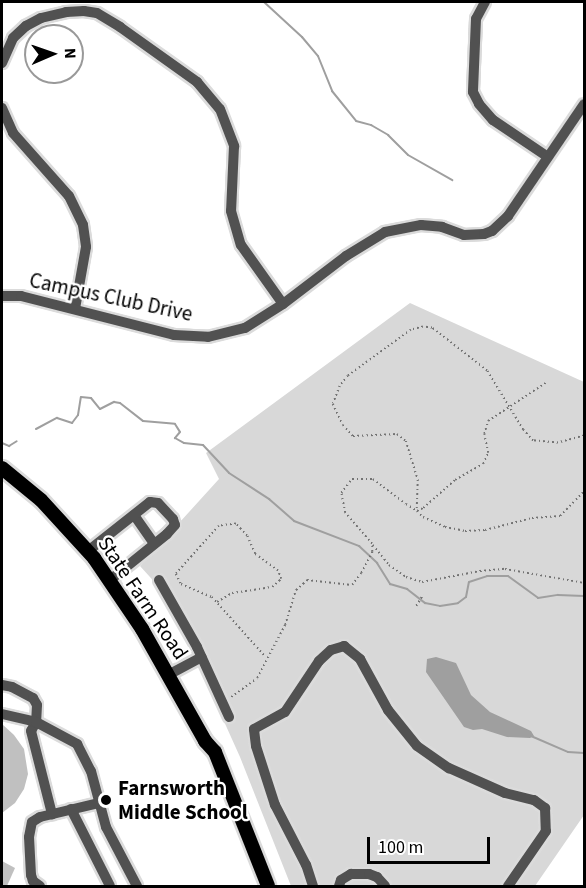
<!DOCTYPE html>
<style>
body{margin:0}
#map{position:relative;width:586px;height:888px;overflow:hidden;background:#fff;font-family:"Source Sans 3",sans-serif}
div>[style]{position:absolute}
[style*='--x']{left:calc(var(--x)*1px);top:calc(var(--y)*1px);width:calc(var(--w)*1px);rotate:calc(var(--a)*1deg)}
.green>*{inset:0;background:#d8d8d8}
.water>*{inset:0;background:#9f9f9f}
.stream>*{height:2px;margin:-1px;padding:0 1px;transform-origin:1px;border-radius:1px;background:#9f9f9f}
.building>*{inset:0;background:#c0c0c0}
.path>*{height:1.5px;margin-top:-0.75px;transform-origin:0;background:repeating-linear-gradient(90deg,#737373 0 1.5px,transparent 0 4.5px)}
.roads{filter:drop-shadow(2px 0 #dbdbdb) drop-shadow(-2px 0 #dbdbdb) drop-shadow(0 2px #dbdbdb) drop-shadow(0 -2px #dbdbdb)}
.minor>*{height:10px;margin:-5px;padding:0 5px;transform-origin:5px;border-radius:5px;background:#515151}
.major>*{height:14px;margin:-7px;padding:0 7px;transform-origin:7px;border-radius:7px;background:#000}
.dots>*{width:16px;height:16px;translate:-50% -50%;box-sizing:border-box;border:3px solid #fff;border-radius:50%}
span{translate:-50% -50%;white-space:nowrap;text-align:center;line-height:1.15;-webkit-text-stroke:4.5px #fff;paint-order:stroke}
.street-label{font-size:21px;color:#000}
.poi-label{font-size:21px;color:#000;font-weight:700}
.left{translate:0 -50%;text-align:left}
.frame{position:absolute;inset:0;border:3px solid #000;pointer-events:none}
.north{position:absolute;left:24px;top:24px;width:60px;height:60px;box-sizing:border-box;background:#fff;border:2px solid #999;border-radius:50%;rotate:88deg;font-size:16px;font-weight:700;line-height:24px;text-align:center;color:#000}
.north::after{content:'';display:block;margin:auto;width:21px;height:27px;background:#000;clip-path:polygon(50% 0,100% 100%,50% 72%,0 100%)}
.scale{position:absolute;left:367px;top:837px;width:123px;height:27px;box-sizing:border-box;border:3px solid #000;border-top:0;padding-left:8px;font-size:18px;line-height:21px;white-space:nowrap;color:#000;-webkit-text-stroke:4px #fff;paint-order:stroke}
</style>
<div id="map">
<div class="green">
<div style="clip-path:polygon(410px 303px,584px 382px,584px 815px,535px 886px,291px 886px,240px 757px,168px 597px,140px 566px,219px 479px,206px 453px)"></div>
</div>
<div class="water">
<div style="clip-path:polygon(436px 657px,456px 663px,471px 695px,490px 712px,531px 731px,534px 736px,530px 738px,507px 737px,482px 729px,473px 730px,464px 727px,426px 672px,427px 659px)"></div>
</div>
<div class="stream">
<div style="--x:264;--y:2;--w:52;--a:42.6"></div>
<div style="--x:302;--y:37;--w:25;--a:50"></div>
<div style="--x:318;--y:56;--w:38;--a:68"></div>
<div style="--x:332;--y:91;--w:38;--a:51"></div>
<div style="--x:356;--y:121;--w:16;--a:15"></div>
<div style="--x:371;--y:125;--w:20;--a:30"></div>
<div style="--x:388;--y:135;--w:28;--a:45"></div>
<div style="--x:408;--y:155;--w:51;--a:29.6"></div>
<div style="--x:36;--y:429;--w:24;--a:-28"></div>
<div style="--x:57;--y:418;--w:16;--a:18"></div>
<div style="--x:72;--y:423;--w:10;--a:-53"></div>
<div style="--x:78;--y:415;--w:18;--a:-81"></div>
<div style="--x:81;--y:397;--w:10;--a:6"></div>
<div style="--x:91;--y:398;--w:14;--a:51"></div>
<div style="--x:100;--y:409;--w:16;--a:-27"></div>
<div style="--x:114;--y:402;--w:6;--a:9"></div>
<div style="--x:120;--y:403;--w:29;--a:38"></div>
<div style="--x:143;--y:421;--w:32;--a:5"></div>
<div style="--x:175;--y:424;--w:9;--a:58"></div>
<div style="--x:180;--y:432;--w:8;--a:130"></div>
<div style="--x:175;--y:438;--w:10;--a:29"></div>
<div style="--x:184;--y:443;--w:19;--a:6"></div>
<div style="--x:203;--y:445;--w:38;--a:47"></div>
<div style="--x:229;--y:473;--w:48;--a:33"></div>
<div style="--x:269;--y:499;--w:33;--a:41"></div>
<div style="--x:294;--y:521;--w:70;--a:21"></div>
<div style="--x:359;--y:546;--w:25;--a:43"></div>
<div style="--x:377;--y:563;--w:25;--a:58"></div>
<div style="--x:390;--y:584;--w:18;--a:16"></div>
<div style="--x:407;--y:589;--w:23;--a:38"></div>
<div style="--x:425;--y:603;--w:15;--a:11"></div>
<div style="--x:440;--y:606;--w:18;--a:-9"></div>
<div style="--x:458;--y:603;--w:10;--a:-37"></div>
<div style="--x:466;--y:597;--w:15;--a:-79"></div>
<div style="--x:469;--y:582;--w:19;--a:-18"></div>
<div style="--x:487;--y:576;--w:21;--a:0"></div>
<div style="--x:508;--y:576;--w:37;--a:36"></div>
<div style="--x:538;--y:598;--w:20;--a:-9"></div>
<div style="--x:558;--y:595;--w:26;--a:2"></div>
<div style="--x:2;--y:443;--w:8;--a:23"></div>
<div style="--x:9;--y:446;--w:9;--a:-32"></div>
<div style="--x:531;--y:736;--w:40;--a:23.4"></div>
<div style="--x:568;--y:752;--w:16;--a:4"></div>
</div>
<div class="building">
<div style="clip-path:polygon(2px 724px,14px 735px,24px 749px,28px 774px,24px 789px,15px 803px,2px 813px)"></div>
<div style="clip-path:polygon(2px 861px,15px 868px,7px 886px,2px 886px)"></div>
</div>
<div class="path">
<div style="--x:584;--y:436;--w:27;--a:165"></div>
<div style="--x:558;--y:443;--w:25;--a:-175"></div>
<div style="--x:533;--y:441;--w:15;--a:-132"></div>
<div style="--x:523;--y:430;--w:69;--a:-121.4"></div>
<div style="--x:487;--y:371;--w:70;--a:-142"></div>
<div style="--x:432;--y:328;--w:9;--a:-174"></div>
<div style="--x:423;--y:327;--w:12;--a:166"></div>
<div style="--x:411;--y:330;--w:78;--a:143.9"></div>
<div style="--x:348;--y:376;--w:13;--a:129"></div>
<div style="--x:340;--y:386;--w:19;--a:111"></div>
<div style="--x:333;--y:404;--w:23;--a:65"></div>
<div style="--x:343;--y:425;--w:15;--a:48"></div>
<div style="--x:353;--y:436;--w:44;--a:-2.6"></div>
<div style="--x:397;--y:434;--w:11;--a:38"></div>
<div style="--x:406;--y:441;--w:41;--a:72.9"></div>
<div style="--x:418;--y:480;--w:31;--a:92"></div>
<div style="--x:417;--y:511;--w:8;--a:45"></div>
<div style="--x:423;--y:517;--w:24;--a:24"></div>
<div style="--x:445;--y:527;--w:20;--a:11"></div>
<div style="--x:465;--y:531;--w:20;--a:-3"></div>
<div style="--x:485;--y:530;--w:49;--a:-14.3"></div>
<div style="--x:532;--y:518;--w:28;--a:-4"></div>
<div style="--x:560;--y:516;--w:35;--a:-46"></div>
<div style="--x:373;--y:545;--w:26;--a:51"></div>
<div style="--x:389;--y:565;--w:21;--a:35"></div>
<div style="--x:406;--y:577;--w:17;--a:17"></div>
<div style="--x:422;--y:582;--w:59;--a:-10.7"></div>
<div style="--x:480;--y:571;--w:25;--a:-5"></div>
<div style="--x:505;--y:569;--w:80;--a:10"></div>
<div style="--x:217;--y:602;--w:17;--a:-31"></div>
<div style="--x:232;--y:593;--w:40;--a:-8.5"></div>
<div style="--x:272;--y:587;--w:12;--a:-42"></div>
<div style="--x:281;--y:579;--w:9;--a:-111"></div>
<div style="--x:278;--y:571;--w:29;--a:-144"></div>
<div style="--x:255;--y:554;--w:20;--a:-114"></div>
<div style="--x:247;--y:536;--w:16;--a:-133"></div>
<div style="--x:236;--y:524;--w:17;--a:173"></div>
<div style="--x:219;--y:526;--w:64;--a:131.9"></div>
<div style="--x:176;--y:574;--w:11;--a:63"></div>
<div style="--x:181;--y:584;--w:34;--a:23"></div>
<div style="--x:212;--y:597;--w:79;--a:48.1"></div>
<div style="--x:416;--y:606;--w:13;--a:-58"></div>
<div style="--x:231;--y:697;--w:32;--a:-36"></div>
<div style="--x:257;--y:678;--w:60;--a:-62.2"></div>
<div style="--x:285;--y:625;--w:37;--a:-73"></div>
<div style="--x:296;--y:590;--w:15;--a:-42"></div>
<div style="--x:307;--y:580;--w:45;--a:6.3"></div>
<div style="--x:352;--y:585;--w:15;--a:-53"></div>
<div style="--x:361;--y:573;--w:24;--a:-62"></div>
<div style="--x:372;--y:552;--w:8;--a:-90"></div>
<div style="--x:372;--y:544;--w:41;--a:-131.1"></div>
<div style="--x:345;--y:513;--w:20;--a:-101"></div>
<div style="--x:341;--y:493;--w:18;--a:-52"></div>
<div style="--x:352;--y:479;--w:21;--a:0"></div>
<div style="--x:373;--y:479;--w:41;--a:37.1"></div>
<div style="--x:406;--y:504;--w:13;--a:32"></div>
<div style="--x:417;--y:511;--w:7;--a:-27"></div>
<div style="--x:423;--y:508;--w:43;--a:-41.2"></div>
<div style="--x:455;--y:480;--w:32;--a:-30"></div>
<div style="--x:483;--y:464;--w:12;--a:-66"></div>
<div style="--x:488;--y:453;--w:19;--a:-102"></div>
<div style="--x:484;--y:434;--w:14;--a:-73"></div>
<div style="--x:488;--y:421;--w:71;--a:-33.5"></div>
</div>
<div class="roads">
<div class="minor">
<div style="--x:485;--y:2;--w:19;--a:118"></div>
<div style="--x:476;--y:19;--w:73;--a:92.4"></div>
<div style="--x:473;--y:92;--w:13;--a:63"></div>
<div style="--x:479;--y:104;--w:21;--a:49"></div>
<div style="--x:493;--y:120;--w:66;--a:33.9"></div>
<div style="--x:2;--y:63;--w:27;--a:-66"></div>
<div style="--x:13;--y:38;--w:18;--a:-43"></div>
<div style="--x:26;--y:26;--w:17;--a:-28"></div>
<div style="--x:41;--y:18;--w:26;--a:-13"></div>
<div style="--x:66;--y:12;--w:18;--a:-3"></div>
<div style="--x:84;--y:11;--w:13;--a:9"></div>
<div style="--x:97;--y:13;--w:27;--a:31"></div>
<div style="--x:120;--y:27;--w:95;--a:35.5"></div>
<div style="--x:197;--y:82;--w:35;--a:50"></div>
<div style="--x:220;--y:109;--w:40;--a:69"></div>
<div style="--x:234;--y:146;--w:65;--a:92.6"></div>
<div style="--x:231;--y:211;--w:35;--a:74"></div>
<div style="--x:241;--y:245;--w:72;--a:54.6"></div>
<div style="--x:2;--y:108;--w:27;--a:66"></div>
<div style="--x:13;--y:133;--w:84;--a:48.4"></div>
<div style="--x:69;--y:196;--w:32;--a:64"></div>
<div style="--x:83;--y:225;--w:22;--a:82"></div>
<div style="--x:86;--y:247;--w:63;--a:100.1"></div>
<div style="--x:2;--y:296;--w:19;--a:0"></div>
<div style="--x:21;--y:296;--w:158;--a:14.3"></div>
<div style="--x:174;--y:335;--w:34;--a:3"></div>
<div style="--x:208;--y:337;--w:38;--a:-14"></div>
<div style="--x:245;--y:328;--w:45;--a:-32.3"></div>
<div style="--x:283;--y:304;--w:79;--a:-37.3"></div>
<div style="--x:346;--y:256;--w:46;--a:-31.6"></div>
<div style="--x:385;--y:232;--w:37;--a:-11"></div>
<div style="--x:421;--y:225;--w:21;--a:5"></div>
<div style="--x:442;--y:227;--w:23;--a:20"></div>
<div style="--x:464;--y:235;--w:20;--a:-3"></div>
<div style="--x:484;--y:234;--w:9;--a:-21"></div>
<div style="--x:492;--y:231;--w:22;--a:-43"></div>
<div style="--x:508;--y:216;--w:135;--a:-55.8"></div>
<div style="--x:134;--y:515;--w:35;--a:55"></div>
<div style="--x:88;--y:551;--w:79;--a:-38.3"></div>
<div style="--x:150;--y:502;--w:8;--a:7"></div>
<div style="--x:158;--y:503;--w:22;--a:47"></div>
<div style="--x:173;--y:519;--w:6;--a:72"></div>
<div style="--x:175;--y:525;--w:12;--a:132"></div>
<div style="--x:167;--y:534;--w:73;--a:141.1"></div>
<div style="--x:159;--y:580;--w:77;--a:60.4"></div>
<div style="--x:197;--y:647;--w:77;--a:65.4"></div>
<div style="--x:168;--y:675;--w:38;--a:-28"></div>
<div style="--x:2;--y:685;--w:10;--a:11"></div>
<div style="--x:12;--y:687;--w:24;--a:28"></div>
<div style="--x:33;--y:698;--w:8;--a:60"></div>
<div style="--x:37;--y:705;--w:17;--a:93"></div>
<div style="--x:36;--y:722;--w:10;--a:119"></div>
<div style="--x:31;--y:731;--w:86;--a:75.8"></div>
<div style="--x:2;--y:714;--w:35;--a:13"></div>
<div style="--x:36;--y:722;--w:47;--a:28.2"></div>
<div style="--x:77;--y:744;--w:30;--a:63"></div>
<div style="--x:91;--y:771;--w:58;--a:75"></div>
<div style="--x:106;--y:827;--w:67;--a:62.3"></div>
<div style="--x:71;--y:809;--w:86;--a:63.1"></div>
<div style="--x:40;--y:886;--w:9;--a:-144"></div>
<div style="--x:33;--y:881;--w:6;--a:-108"></div>
<div style="--x:31;--y:875;--w:38;--a:-93"></div>
<div style="--x:29;--y:837;--w:15;--a:-79"></div>
<div style="--x:32;--y:822;--w:9;--a:-32"></div>
<div style="--x:40;--y:817;--w:61;--a:-13.3"></div>
<div style="--x:313;--y:886;--w:22;--a:-108"></div>
<div style="--x:306;--y:865;--w:68;--a:-117.3"></div>
<div style="--x:275;--y:805;--w:62;--a:-107.9"></div>
<div style="--x:256;--y:746;--w:17;--a:-97"></div>
<div style="--x:254;--y:729;--w:35;--a:-29"></div>
<div style="--x:285;--y:712;--w:61;--a:-56.3"></div>
<div style="--x:319;--y:661;--w:16;--a:-43"></div>
<div style="--x:331;--y:650;--w:14;--a:-17"></div>
<div style="--x:344;--y:646;--w:21;--a:39"></div>
<div style="--x:360;--y:659;--w:58;--a:61.2"></div>
<div style="--x:388;--y:710;--w:46;--a:51.1"></div>
<div style="--x:417;--y:746;--w:39;--a:35"></div>
<div style="--x:449;--y:768;--w:61;--a:24.1"></div>
<div style="--x:505;--y:793;--w:30;--a:14"></div>
<div style="--x:534;--y:800;--w:14;--a:36"></div>
<div style="--x:545;--y:808;--w:23;--a:88"></div>
<div style="--x:546;--y:831;--w:67;--a:124.6"></div>
<div style="--x:339;--y:886;--w:6;--a:-72"></div>
<div style="--x:341;--y:880;--w:12;--a:-31"></div>
<div style="--x:351;--y:874;--w:18;--a:0"></div>
<div style="--x:369;--y:874;--w:9;--a:21"></div>
<div style="--x:377;--y:877;--w:12;--a:48"></div>
</div>
<div class="major">
<div style="--x:2;--y:468;--w:50;--a:39.4"></div>
<div style="--x:41;--y:500;--w:79;--a:47.6"></div>
<div style="--x:94;--y:558;--w:86;--a:55.9"></div>
<div style="--x:142;--y:629;--w:129;--a:60.6"></div>
<div style="--x:205;--y:741;--w:15;--a:48"></div>
<div style="--x:215;--y:752;--w:144;--a:68.4"></div>
</div>
</div>
<div class="dots">
<div style="left:106px;top:800px;background:#000"></div>
</div>
<div class="street-label">
<span style="left:111px;top:297px;rotate:12deg">Campus Club Drive</span>
<span style="left:143px;top:598px;rotate:56deg">State Farm Road</span>
</div>
<div class="poi-label">
<span class="left" style="left:118px;top:800px">Farnsworth<br>Middle School</span>
</div>
<div class="frame"></div>
<div class="north">N</div>
<div class="scale">100 m</div>
</div>
